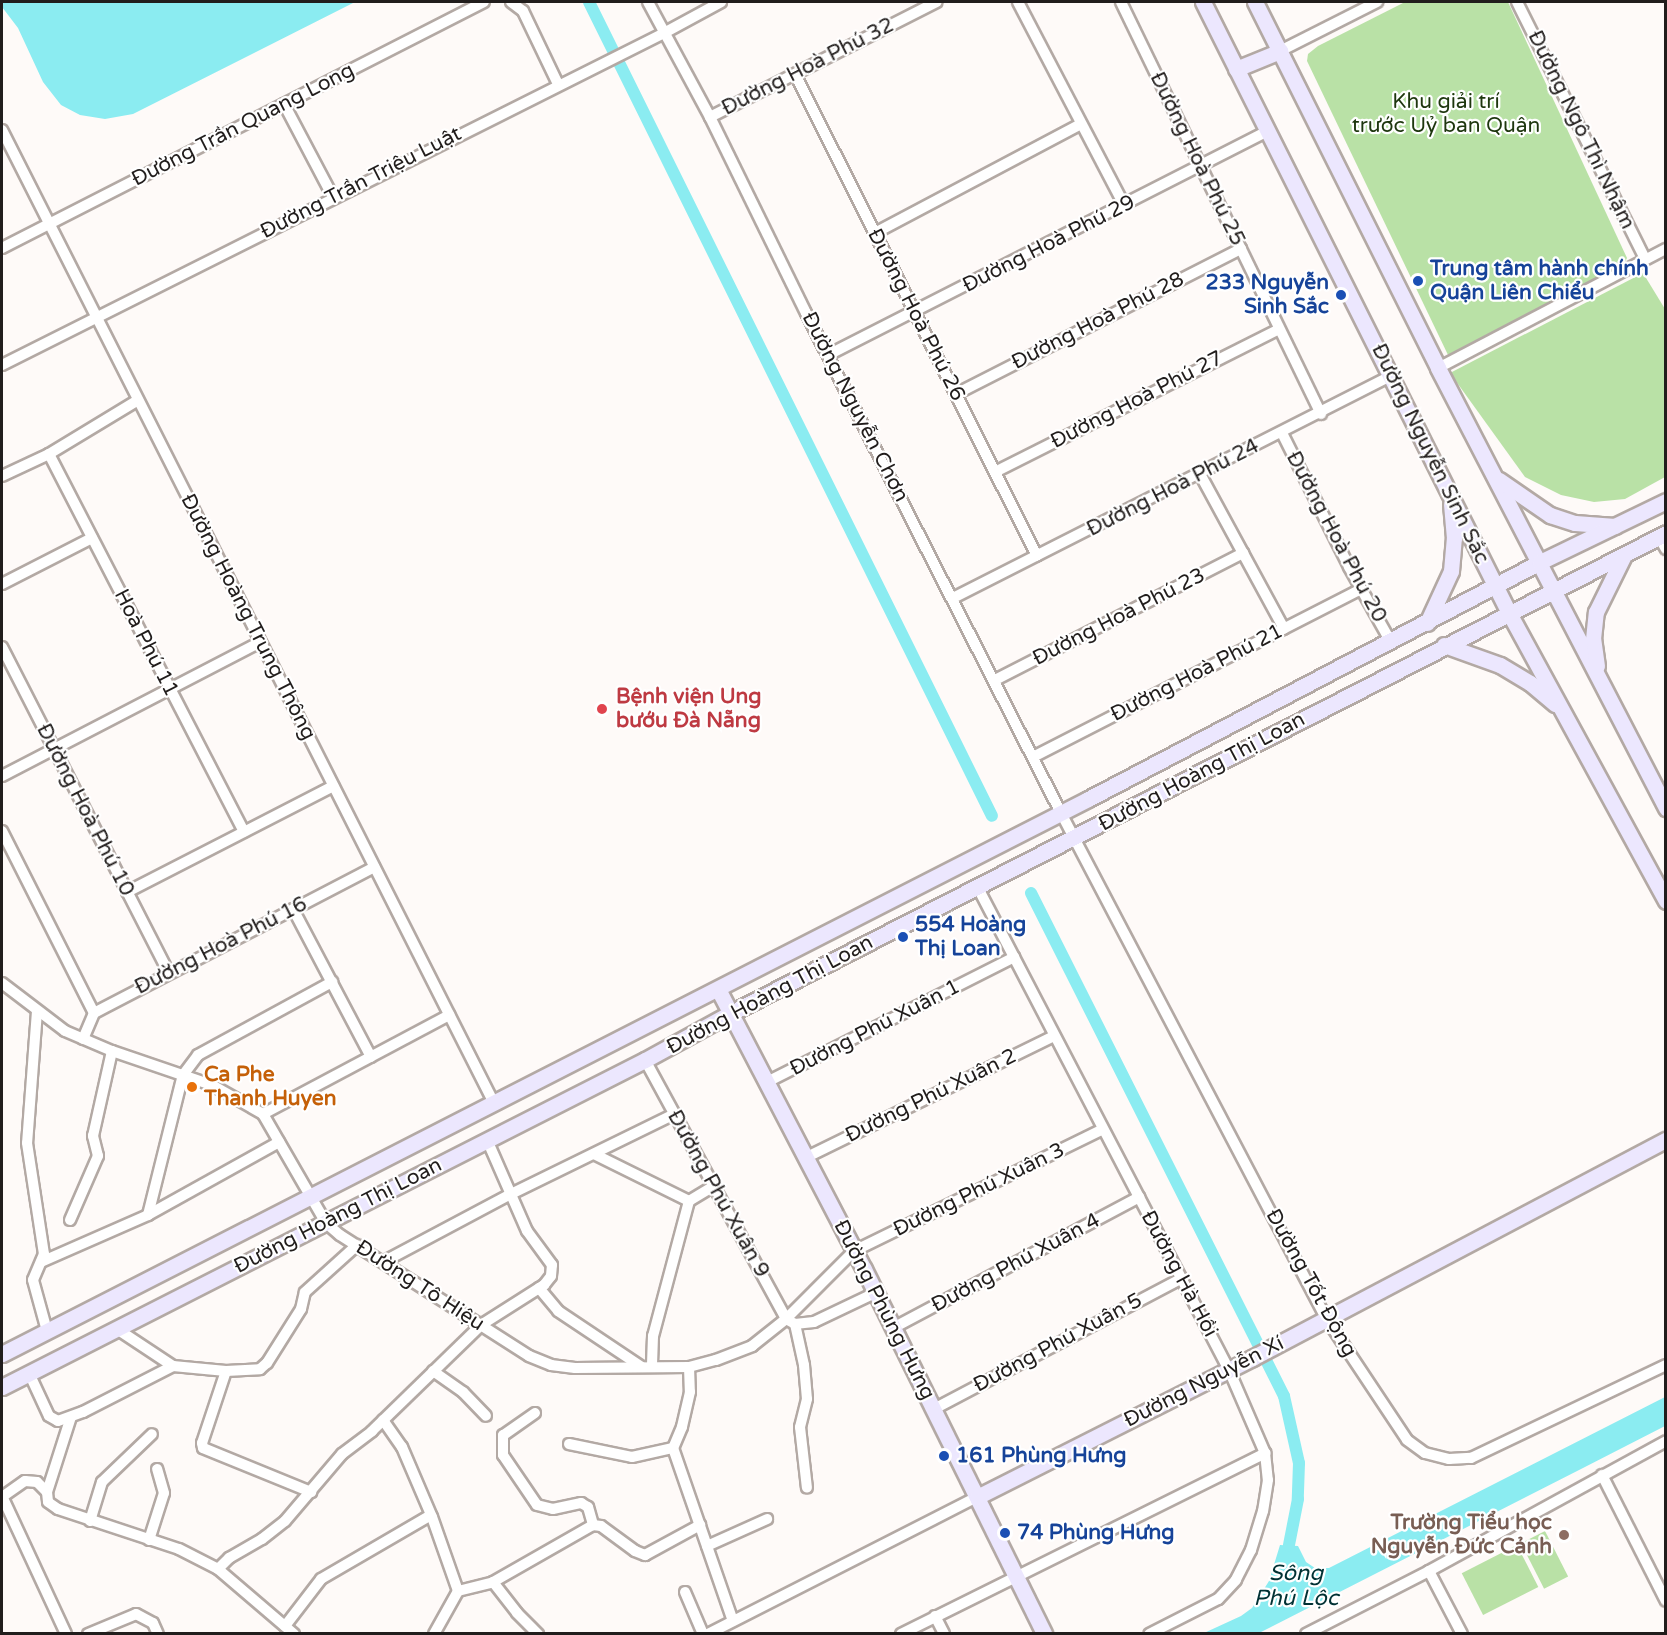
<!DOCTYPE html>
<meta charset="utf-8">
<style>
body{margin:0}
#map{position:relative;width:1667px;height:1635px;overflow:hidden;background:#fefaf8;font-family:"Varela Round",sans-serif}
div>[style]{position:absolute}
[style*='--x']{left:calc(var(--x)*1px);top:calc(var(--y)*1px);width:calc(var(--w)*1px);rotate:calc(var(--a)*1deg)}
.green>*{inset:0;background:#b9e1a6;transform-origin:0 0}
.water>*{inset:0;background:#8becf1}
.canal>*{height:12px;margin:-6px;padding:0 6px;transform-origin:6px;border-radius:6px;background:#8becf1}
.roads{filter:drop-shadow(2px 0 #b3a9a4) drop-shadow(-2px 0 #b3a9a4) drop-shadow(0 2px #b3a9a4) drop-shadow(0 -2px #b3a9a4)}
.street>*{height:10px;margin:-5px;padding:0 5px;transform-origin:5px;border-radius:5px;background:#fff}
.secondary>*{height:15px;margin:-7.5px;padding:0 7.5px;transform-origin:7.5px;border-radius:7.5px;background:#ece7fe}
.dots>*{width:16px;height:16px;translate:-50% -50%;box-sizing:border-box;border:3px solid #fff;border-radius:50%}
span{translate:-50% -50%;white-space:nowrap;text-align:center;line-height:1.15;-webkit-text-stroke:4.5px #fff;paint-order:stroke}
.street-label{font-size:21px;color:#211d1c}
.park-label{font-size:21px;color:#1e370e}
.transit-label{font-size:21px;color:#164399;font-weight:700}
.left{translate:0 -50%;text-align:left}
.right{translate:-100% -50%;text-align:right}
.health-label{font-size:21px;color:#be3a42;font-weight:700}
.food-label{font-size:21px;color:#c56008;font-weight:700}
.education-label{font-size:21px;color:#785e54;font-weight:700}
.water-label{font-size:22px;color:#003134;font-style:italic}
.frame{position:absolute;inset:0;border:3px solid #211d1c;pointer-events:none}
</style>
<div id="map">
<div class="green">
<div style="clip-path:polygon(1405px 2px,1508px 2px,1627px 258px,1623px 266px,1449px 357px,1307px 61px,1308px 54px,1318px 46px)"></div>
<div style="clip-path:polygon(1643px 273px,1665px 309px,1665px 477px,1625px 499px,1594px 502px,1561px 495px,1525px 477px,1450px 373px)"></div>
<div style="left:1545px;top:1531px;width:51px;height:27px;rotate:63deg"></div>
<div style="left:1517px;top:1545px;width:47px;height:62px;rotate:63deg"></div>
</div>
<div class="water">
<div style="clip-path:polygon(2px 2px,355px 2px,133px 114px,105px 119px,80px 115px,61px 105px,43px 82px,18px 28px,2px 7px)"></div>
<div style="clip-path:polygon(1665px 1397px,1665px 1426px,1583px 1468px,1259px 1633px,1204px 1633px,1241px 1616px,1252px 1608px,1269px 1581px,1280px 1545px,1298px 1546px,1306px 1562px,1315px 1568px,1329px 1568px)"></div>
</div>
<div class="canal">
<div style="--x:589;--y:2;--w:908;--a:63.66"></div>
<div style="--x:1031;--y:893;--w:563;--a:63.3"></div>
<div style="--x:1284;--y:1396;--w:69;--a:77.4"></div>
<div style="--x:1299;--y:1463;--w:36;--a:92"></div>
<div style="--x:1298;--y:1499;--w:47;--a:101.1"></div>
</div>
<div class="roads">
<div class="street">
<div style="--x:511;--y:2;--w:15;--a:37"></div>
<div style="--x:523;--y:11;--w:81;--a:64.4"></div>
<div style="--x:648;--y:2;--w:131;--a:61.7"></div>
<div style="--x:710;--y:117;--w:218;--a:63.9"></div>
<div style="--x:806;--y:313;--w:561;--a:62.98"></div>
<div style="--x:1061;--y:813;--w:570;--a:62.31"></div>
<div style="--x:1326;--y:1318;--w:146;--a:56.4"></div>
<div style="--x:1407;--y:1440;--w:22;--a:36"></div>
<div style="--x:1425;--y:1453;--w:25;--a:14"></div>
<div style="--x:1449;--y:1459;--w:22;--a:-3"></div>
<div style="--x:1471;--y:1458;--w:216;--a:-25.5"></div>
<div style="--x:1018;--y:2;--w:229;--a:62.4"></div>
<div style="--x:1121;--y:2;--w:458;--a:64.1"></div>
<div style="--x:1517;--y:2;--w:287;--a:63.5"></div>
<div style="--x:1280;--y:51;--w:109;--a:-26.8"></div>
<div style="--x:795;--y:74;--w:539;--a:63.34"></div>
<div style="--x:284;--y:104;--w:105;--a:62.2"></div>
<div style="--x:710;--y:117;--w:254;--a:-26.9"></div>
<div style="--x:2;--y:130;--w:1090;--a:63.18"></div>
<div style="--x:875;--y:233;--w:233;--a:-27.9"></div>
<div style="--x:2;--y:248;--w:541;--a:-27.04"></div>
<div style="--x:828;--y:355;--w:494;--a:-27"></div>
<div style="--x:2;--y:365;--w:741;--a:-26.63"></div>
<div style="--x:664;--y:33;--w:65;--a:-28.5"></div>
<div style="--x:1438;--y:368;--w:257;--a:-27.6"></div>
<div style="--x:956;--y:394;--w:320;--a:-27"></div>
<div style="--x:1282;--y:433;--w:150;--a:63.4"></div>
<div style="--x:1349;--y:567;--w:86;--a:60.8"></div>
<div style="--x:49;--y:454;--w:425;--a:62.7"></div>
<div style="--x:995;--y:472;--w:318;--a:-26.7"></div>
<div style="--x:1200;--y:474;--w:176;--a:61.5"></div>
<div style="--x:2;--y:476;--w:52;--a:-25.1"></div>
<div style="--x:49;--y:454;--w:104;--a:-31.2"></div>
<div style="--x:1659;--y:537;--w:14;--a:60"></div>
<div style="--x:2;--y:584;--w:101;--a:-27.1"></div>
<div style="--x:953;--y:598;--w:492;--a:-26.9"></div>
<div style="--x:2;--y:647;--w:366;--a:62.9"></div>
<div style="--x:995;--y:680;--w:279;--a:-27.1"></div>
<div style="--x:1033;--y:757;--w:369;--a:-27.1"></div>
<div style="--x:2;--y:776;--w:291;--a:-27.4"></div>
<div style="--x:2;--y:831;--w:204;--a:63.2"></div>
<div style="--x:978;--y:888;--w:543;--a:62.49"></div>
<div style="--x:1229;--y:1370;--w:90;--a:66.6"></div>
<div style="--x:1265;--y:1453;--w:27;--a:84"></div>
<div style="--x:1268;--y:1480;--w:31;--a:99"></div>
<div style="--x:1263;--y:1511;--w:41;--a:107.1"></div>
<div style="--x:1251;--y:1550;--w:34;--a:117"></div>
<div style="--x:1236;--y:1580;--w:26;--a:133"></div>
<div style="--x:1218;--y:1599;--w:77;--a:153.1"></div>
<div style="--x:127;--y:892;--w:232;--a:-27.2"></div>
<div style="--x:293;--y:909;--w:167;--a:62.2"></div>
<div style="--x:2;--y:983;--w:79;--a:37.3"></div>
<div style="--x:65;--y:1031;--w:51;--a:23.1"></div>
<div style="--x:112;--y:1051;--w:106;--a:18.8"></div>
<div style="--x:212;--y:1085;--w:59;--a:29.6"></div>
<div style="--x:263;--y:1114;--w:126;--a:60"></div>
<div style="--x:326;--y:1223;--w:18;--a:41"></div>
<div style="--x:340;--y:1235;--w:224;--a:32.6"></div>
<div style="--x:529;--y:1356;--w:24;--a:22"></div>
<div style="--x:551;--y:1365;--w:24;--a:7"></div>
<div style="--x:575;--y:1368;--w:114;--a:-0.5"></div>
<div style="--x:689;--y:1367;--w:28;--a:-15"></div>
<div style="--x:716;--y:1360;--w:39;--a:-21"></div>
<div style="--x:752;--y:1346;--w:43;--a:-38.5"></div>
<div style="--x:786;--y:1319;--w:96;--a:-45"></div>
<div style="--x:854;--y:1251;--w:277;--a:-26.1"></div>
<div style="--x:37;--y:1011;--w:132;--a:94.3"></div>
<div style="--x:27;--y:1143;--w:112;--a:81.3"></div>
<div style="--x:44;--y:1254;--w:28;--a:113"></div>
<div style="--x:33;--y:1280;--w:53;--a:74.6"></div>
<div style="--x:83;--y:1039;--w:28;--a:-67"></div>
<div style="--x:94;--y:1013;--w:316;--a:-27.5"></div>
<div style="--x:645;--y:1060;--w:295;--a:61.4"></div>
<div style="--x:786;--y:1319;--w:10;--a:29"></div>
<div style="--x:795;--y:1324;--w:19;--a:-6"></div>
<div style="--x:814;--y:1322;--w:68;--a:-25.4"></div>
<div style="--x:767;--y:1082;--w:277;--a:-26.8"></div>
<div style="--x:263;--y:1114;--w:211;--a:-28"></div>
<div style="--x:594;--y:1154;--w:106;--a:26.3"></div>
<div style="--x:689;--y:1201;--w:140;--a:104.9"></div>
<div style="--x:653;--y:1336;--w:31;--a:92"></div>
<div style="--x:807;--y:1157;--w:275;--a:-26.1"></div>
<div style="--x:689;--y:1201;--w:29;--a:-31"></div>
<div style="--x:148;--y:1215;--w:144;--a:-76"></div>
<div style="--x:183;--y:1075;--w:25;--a:-53"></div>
<div style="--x:198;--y:1055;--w:153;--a:-28.6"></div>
<div style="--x:70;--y:1220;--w:70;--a:-66.4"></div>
<div style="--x:98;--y:1156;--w:21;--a:-104"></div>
<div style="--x:93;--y:1136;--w:87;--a:-77.4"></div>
<div style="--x:41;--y:1262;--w:117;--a:-23.7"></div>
<div style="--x:148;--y:1215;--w:150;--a:-29.1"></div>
<div style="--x:383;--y:1262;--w:145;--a:-28"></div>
<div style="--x:511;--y:1194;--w:182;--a:-26.1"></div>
<div style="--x:539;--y:1288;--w:30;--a:50"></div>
<div style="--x:558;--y:1311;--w:101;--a:33.7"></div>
<div style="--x:795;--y:1324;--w:42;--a:77.6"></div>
<div style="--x:804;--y:1365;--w:34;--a:85"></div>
<div style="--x:807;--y:1399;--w:29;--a:104"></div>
<div style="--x:800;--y:1427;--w:61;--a:83.5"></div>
<div style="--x:893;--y:1328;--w:279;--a:-28"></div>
<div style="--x:117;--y:1329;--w:67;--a:33.5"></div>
<div style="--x:689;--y:1367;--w:25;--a:88"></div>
<div style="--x:690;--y:1392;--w:36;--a:103"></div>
<div style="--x:682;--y:1427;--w:23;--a:113"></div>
<div style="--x:673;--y:1448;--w:183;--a:70.9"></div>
<div style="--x:226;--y:1371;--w:76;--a:108.4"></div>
<div style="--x:202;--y:1443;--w:5;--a:79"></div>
<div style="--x:203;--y:1448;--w:117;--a:22.2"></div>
<div style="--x:433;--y:1371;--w:37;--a:35"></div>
<div style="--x:463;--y:1392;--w:33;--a:46"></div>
<div style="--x:29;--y:1373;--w:47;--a:65.1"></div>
<div style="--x:49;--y:1416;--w:10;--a:29"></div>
<div style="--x:58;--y:1421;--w:27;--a:-20"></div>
<div style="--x:83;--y:1412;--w:101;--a:-27.1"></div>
<div style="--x:173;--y:1366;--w:53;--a:5.4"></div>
<div style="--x:226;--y:1371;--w:34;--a:-3"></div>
<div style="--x:260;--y:1369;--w:9;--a:-41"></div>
<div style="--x:267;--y:1363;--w:64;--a:-57.8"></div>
<div style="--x:301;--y:1309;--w:17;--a:-77"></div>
<div style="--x:305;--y:1292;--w:70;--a:-42.1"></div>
<div style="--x:934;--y:1409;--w:280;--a:-27.8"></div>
<div style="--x:535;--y:1413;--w:39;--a:145"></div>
<div style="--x:503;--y:1435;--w:20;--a:90"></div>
<div style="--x:503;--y:1455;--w:60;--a:55.8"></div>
<div style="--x:537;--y:1505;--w:16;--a:14"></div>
<div style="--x:553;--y:1509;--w:29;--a:-12"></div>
<div style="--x:581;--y:1503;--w:8;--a:30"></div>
<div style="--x:588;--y:1507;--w:19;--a:74"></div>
<div style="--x:383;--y:1420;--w:33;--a:55"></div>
<div style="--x:402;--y:1447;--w:76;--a:66.8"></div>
<div style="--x:432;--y:1517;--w:78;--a:70.6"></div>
<div style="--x:458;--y:1591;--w:36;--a:-14"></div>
<div style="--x:493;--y:1582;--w:115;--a:-29.7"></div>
<div style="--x:593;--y:1525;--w:8;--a:7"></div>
<div style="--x:601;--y:1526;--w:42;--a:36.3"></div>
<div style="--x:635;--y:1551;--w:11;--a:22"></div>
<div style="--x:645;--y:1555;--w:63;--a:-28.6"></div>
<div style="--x:569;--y:1444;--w:64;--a:11.7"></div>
<div style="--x:632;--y:1457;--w:42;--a:-12.4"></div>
<div style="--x:1602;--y:1475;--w:141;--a:63.1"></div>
<div style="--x:47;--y:1492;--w:79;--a:-72.3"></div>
<div style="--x:2;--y:1496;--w:152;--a:65.1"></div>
<div style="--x:2;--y:1497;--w:28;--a:-35"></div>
<div style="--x:25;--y:1481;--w:12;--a:5"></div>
<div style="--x:37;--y:1482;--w:14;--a:45"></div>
<div style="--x:47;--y:1492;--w:10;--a:84"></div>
<div style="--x:48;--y:1502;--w:12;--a:35"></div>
<div style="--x:58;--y:1509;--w:127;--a:18.3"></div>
<div style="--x:179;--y:1549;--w:44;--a:27.1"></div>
<div style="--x:218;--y:1569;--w:100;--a:40.5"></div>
<div style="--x:90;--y:1521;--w:41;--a:-72.9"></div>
<div style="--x:102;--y:1482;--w:69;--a:-43.8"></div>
<div style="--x:149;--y:1540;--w:49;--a:-72.3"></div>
<div style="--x:164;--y:1493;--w:25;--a:-106"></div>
<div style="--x:707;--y:1546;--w:66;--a:-24.2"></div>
<div style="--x:218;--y:1569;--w:16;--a:-45"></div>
<div style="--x:229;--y:1558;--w:38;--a:-30"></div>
<div style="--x:262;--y:1539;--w:29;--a:-38"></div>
<div style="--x:285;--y:1521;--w:88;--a:-49.6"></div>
<div style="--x:342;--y:1454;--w:38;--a:-37"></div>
<div style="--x:372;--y:1431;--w:152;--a:-44.2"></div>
<div style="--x:481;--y:1325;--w:75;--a:-32.4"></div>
<div style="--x:544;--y:1285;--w:11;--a:-52"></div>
<div style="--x:551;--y:1276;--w:11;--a:-85"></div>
<div style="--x:552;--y:1265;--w:42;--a:-126.3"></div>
<div style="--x:527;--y:1231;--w:99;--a:-113.7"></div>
<div style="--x:1429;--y:1571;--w:71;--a:62.4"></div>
<div style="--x:493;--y:1582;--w:39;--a:52"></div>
<div style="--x:517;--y:1613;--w:30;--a:45"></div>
<div style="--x:685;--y:1592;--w:46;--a:66.8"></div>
<div style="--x:935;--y:1616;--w:20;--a:63"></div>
<div style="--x:285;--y:1626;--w:59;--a:-52.5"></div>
<div style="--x:321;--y:1579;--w:127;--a:-30.2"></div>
<div style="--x:88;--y:1634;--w:52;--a:-22.6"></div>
<div style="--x:136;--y:1614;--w:19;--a:28"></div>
<div style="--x:153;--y:1623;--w:12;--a:66"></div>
<div style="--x:434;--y:1634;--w:49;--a:-60.8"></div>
<div style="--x:708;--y:1634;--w:302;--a:-27"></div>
<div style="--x:901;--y:1634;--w:407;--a:-26.4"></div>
<div style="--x:1306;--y:1634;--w:138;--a:-27.1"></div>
<div style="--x:1429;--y:1571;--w:270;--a:-28.7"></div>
</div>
<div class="secondary">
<div style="--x:1203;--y:2;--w:683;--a:63.4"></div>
<div style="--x:1509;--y:613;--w:328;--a:61.4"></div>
<div style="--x:1255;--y:2;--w:409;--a:63.4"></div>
<div style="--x:1438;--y:368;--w:496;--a:62.6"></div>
<div style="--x:1236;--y:69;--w:48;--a:-22.2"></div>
<div style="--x:1499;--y:480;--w:62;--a:34.5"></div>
<div style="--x:1550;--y:515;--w:26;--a:18"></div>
<div style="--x:1575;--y:523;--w:40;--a:4.3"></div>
<div style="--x:1427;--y:623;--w:57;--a:-65.2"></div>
<div style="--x:1451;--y:571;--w:33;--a:-85"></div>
<div style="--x:1454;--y:538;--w:34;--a:-95"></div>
<div style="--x:1444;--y:645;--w:59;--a:19.7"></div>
<div style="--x:1500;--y:665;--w:35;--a:31"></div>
<div style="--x:1530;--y:683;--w:33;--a:40"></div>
<div style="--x:1597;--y:666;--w:27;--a:-98"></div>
<div style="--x:1593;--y:639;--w:27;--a:-84"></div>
<div style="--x:1596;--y:612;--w:64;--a:-63.8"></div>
<div style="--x:718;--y:989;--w:316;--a:62.5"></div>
<div style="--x:864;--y:1269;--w:407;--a:63.7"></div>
<div style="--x:2;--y:1354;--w:1220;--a:-27.07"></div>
<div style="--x:1088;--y:799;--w:510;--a:-27.67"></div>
<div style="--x:1540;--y:562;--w:140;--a:-25.8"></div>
<div style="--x:2;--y:1387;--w:721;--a:-26.96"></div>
<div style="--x:645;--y:1060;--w:98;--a:-28.7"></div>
<div style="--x:731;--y:1013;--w:1051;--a:-27.17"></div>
<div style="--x:977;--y:1497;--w:308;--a:-26.8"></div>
<div style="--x:1252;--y:1358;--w:468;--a:-27.8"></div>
</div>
</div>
<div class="dots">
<div style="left:1418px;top:281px;background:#1a4fb4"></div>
<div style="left:1341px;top:295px;background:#1a4fb4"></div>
<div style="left:602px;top:709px;background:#e0444e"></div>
<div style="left:903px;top:937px;background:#1a4fb4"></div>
<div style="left:192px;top:1087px;background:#e8710a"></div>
<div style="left:944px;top:1456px;background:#1a4fb4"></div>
<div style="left:1005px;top:1533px;background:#1a4fb4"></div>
<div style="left:1564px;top:1535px;background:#8d6e63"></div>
</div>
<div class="street-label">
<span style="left:808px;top:67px;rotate:-27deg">Đường Hoà Phú 32</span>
<span style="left:243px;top:125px;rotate:-27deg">Đường Trần Quang Long</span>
<span style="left:1581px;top:130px;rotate:64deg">Đường Ngô Thì Nhậm</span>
<span style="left:1197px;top:159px;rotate:64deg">Đường Hoà Phú 25</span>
<span style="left:361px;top:183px;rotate:-27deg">Đường Trần Triệu Luật</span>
<span style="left:1049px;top:244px;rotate:-27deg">Đường Hoà Phú 29</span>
<span style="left:916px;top:315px;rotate:63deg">Đường Hoà Phú 26</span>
<span style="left:1098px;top:321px;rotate:-27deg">Đường Hoà Phú 28</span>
<span style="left:1137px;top:400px;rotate:-27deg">Đường Hoà Phú 27</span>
<span style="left:855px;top:407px;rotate:63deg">Đường Nguyễn Chơn</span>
<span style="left:1430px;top:454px;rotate:64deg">Đường Nguyễn Sinh Sắc</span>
<span style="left:1173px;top:488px;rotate:-27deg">Đường Hoà Phú 24</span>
<span style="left:1336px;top:537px;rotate:62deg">Đường Hoà Phú 20</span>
<span style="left:248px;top:617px;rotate:63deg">Đường Hoàng Trung Thông</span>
<span style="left:1119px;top:617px;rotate:-27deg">Đường Hoà Phú 23</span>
<span style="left:146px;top:643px;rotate:63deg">Hoà Phú 11</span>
<span style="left:1197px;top:673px;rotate:-27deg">Đường Hoà Phú 21</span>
<span style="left:1202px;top:772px;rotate:-28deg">Đường Hoàng Thị Loan</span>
<span style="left:85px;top:810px;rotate:63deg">Đường Hoà Phú 10</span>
<span style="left:221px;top:946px;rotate:-27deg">Đường Hoà Phú 16</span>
<span style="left:770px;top:995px;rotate:-28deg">Đường Hoàng Thị Loan</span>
<span style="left:875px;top:1028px;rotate:-27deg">Đường Phú Xuân 1</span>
<span style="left:931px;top:1096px;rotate:-26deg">Đường Phú Xuân 2</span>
<span style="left:979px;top:1190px;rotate:-26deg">Đường Phú Xuân 3</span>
<span style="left:718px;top:1194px;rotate:61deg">Đường Phú Xuân 9</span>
<span style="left:338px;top:1216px;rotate:-27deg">Đường Hoàng Thị Loan</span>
<span style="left:1016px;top:1263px;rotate:-28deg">Đường Phú Xuân 4</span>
<span style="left:1179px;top:1274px;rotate:62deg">Đường Hà Hồi</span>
<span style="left:1311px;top:1283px;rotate:61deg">Đường Tốt Động</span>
<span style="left:420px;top:1286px;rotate:33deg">Đường Tô Hiệu</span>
<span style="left:884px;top:1310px;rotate:63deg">Đường Phùng Hưng</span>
<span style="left:1058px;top:1343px;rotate:-28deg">Đường Phú Xuân 5</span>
<span style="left:1204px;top:1382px;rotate:-27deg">Đường Nguyễn Xí</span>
</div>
<div class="park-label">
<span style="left:1446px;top:114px">Khu giải trí<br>trước Uỷ ban Quận</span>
</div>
<div class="transit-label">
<span class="left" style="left:1430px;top:281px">Trung tâm hành chính<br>Quận Liên Chiểu</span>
<span class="right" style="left:1329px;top:295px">233 Nguyễn<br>Sinh Sắc</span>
<span class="left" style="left:915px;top:937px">554 Hoàng<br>Thị Loan</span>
<span class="left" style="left:956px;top:1456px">161 Phùng Hưng</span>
<span class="left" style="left:1017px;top:1533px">74 Phùng Hưng</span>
</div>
<div class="health-label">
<span class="left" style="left:616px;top:709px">Bệnh viện Ung<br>bướu Đà Nẵng</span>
</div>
<div class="food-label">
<span class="left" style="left:204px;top:1087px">Ca Phe<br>Thanh Huyen</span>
</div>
<div class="education-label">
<span class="right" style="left:1552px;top:1535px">Trường Tiểu học<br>Nguyễn Đức Cảnh</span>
</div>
<div class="water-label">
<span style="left:1296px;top:1586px">Sông<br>Phú Lộc</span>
</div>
<div class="frame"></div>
</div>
